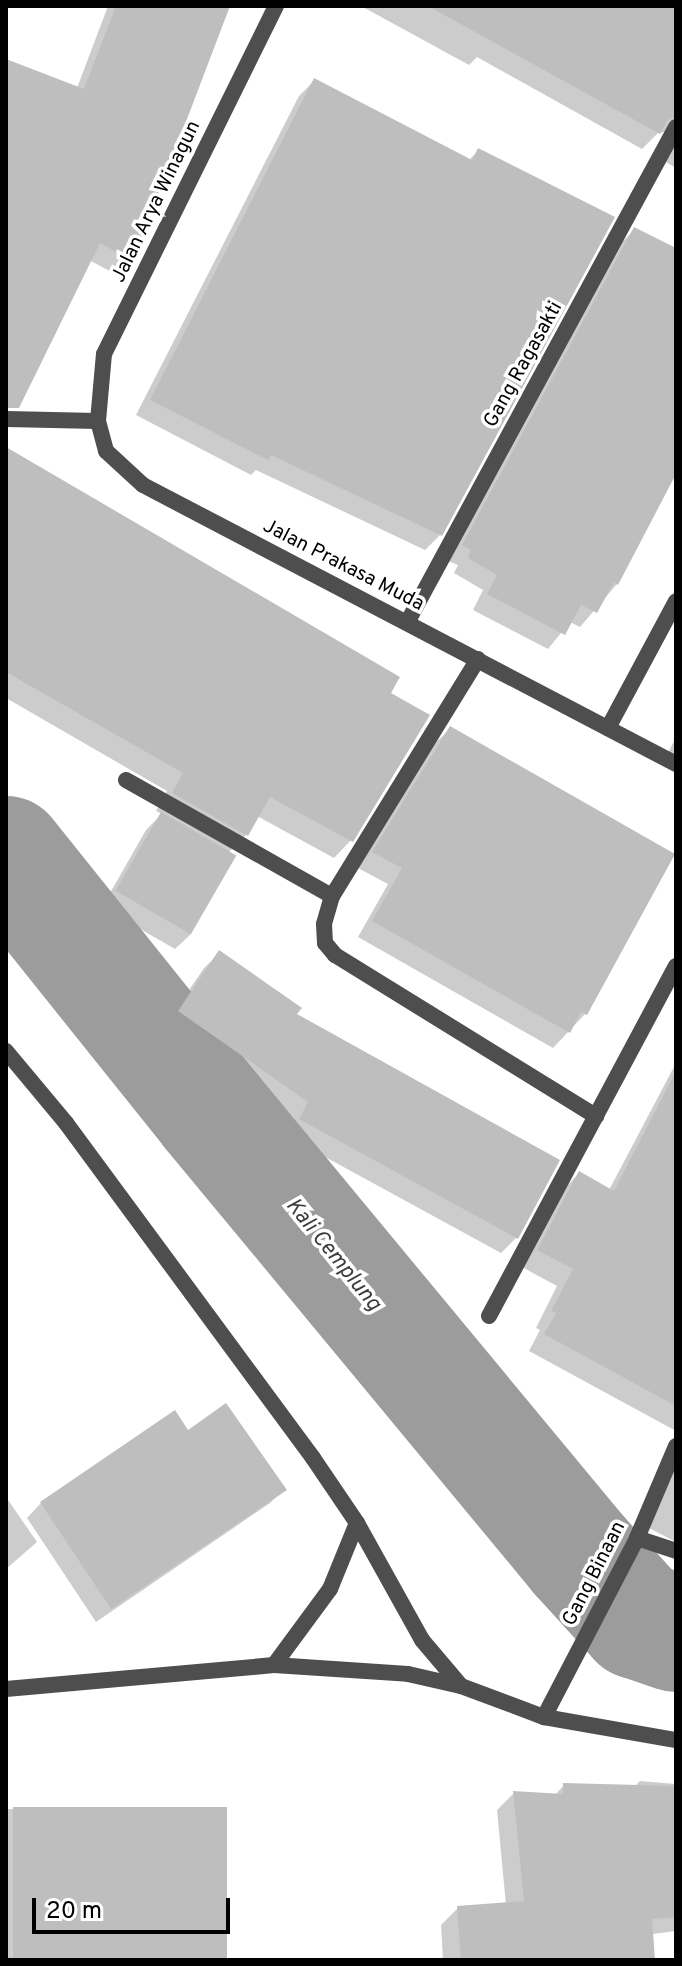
<!DOCTYPE html>
<style>
body{margin:0}
#map{position:relative;width:682px;height:1966px;overflow:hidden;background:#fff;font-family:Overpass,sans-serif}
div>[style]{position:absolute}
[style*='--x']{left:calc(var(--x)*1px);top:calc(var(--y)*1px);width:calc(var(--w)*1px);rotate:calc(var(--a)*1deg)}
.shadow>*{inset:0;background:#0003;transform-origin:0 0}
.river>*{height:118px;margin:-59px;padding:0 59px;transform-origin:59px;border-radius:59px;background:#9c9c9c}
.building>*{inset:0;background:#bebebe;transform-origin:0 0}
.minor>*{height:16px;margin:-8px;padding:0 8px;transform-origin:8px;border-radius:8px;background:#4e4e4e}
span{translate:-50% -50%;white-space:nowrap;text-align:center;line-height:1.15;-webkit-text-stroke:7px #fff;paint-order:stroke}
.street-label{font-size:20px;color:#000}
.water-label{font-size:22px;color:#3d3d3d;font-style:italic}
.frame{position:absolute;inset:0;border:8px solid #000;pointer-events:none}
.scale{position:absolute;left:32px;top:1898px;width:198px;height:36px;box-sizing:border-box;border:4px solid #000;border-top:0;padding-left:10px;font-size:24px;line-height:28px;white-space:nowrap;color:#000;-webkit-text-stroke:6px #fff;paint-order:stroke}
</style>
<div id="map">
<div class="shadow">
<div style="clip-path:polygon(108px 6px,228px 6px,132px 260px,117px 275px,89px 260px,6px 376px,6px 61px,77px 88px)"></div>
<div style="clip-path:polygon(361px 6px,676px 6px,676px 168px,664px 161px,664px 132px,658px 133px,642px 149px,477px 57px,469px 65px)"></div>
<div style="clip-path:polygon(314px 81px,468px 161px,478px 151px,440px 535px,425px 550px,256px 470px,251px 475px,136px 415px,299px 96px)"></div>
<div style="clip-path:polygon(635px 229px,676px 250px,676px 472px,617px 584px,580px 627px,570px 622px,548px 649px,473px 610px,483px 590px,454px 573px,458px 565px,448px 561px,620px 244px)"></div>
<div style="clip-path:polygon(6px 474px,389px 694px,351px 840px,334px 858px,257px 816px,246px 835px,228px 853px,191px 934px,175px 949px,102px 907px,146px 830px,162px 814px,156px 811px,167px 791px,6px 698px)"></div>
<div style="clip-path:polygon(450px 729px,585px 1014px,553px 1048px,358px 937px,388px 884px,358px 868px,434px 744px)"></div>
<div style="clip-path:polygon(676px 737px,676px 757px,668px 753px)"></div>
<div style="clip-path:polygon(220px 953px,294px 1015px,516px 1238px,501px 1253px,285px 1135px,294px 1118px,164px 1027px,204px 968px)"></div>
<div style="clip-path:polygon(676px 1063px,676px 1431px,529px 1351px,540px 1330px,536px 1328px,557px 1286px,522px 1267px,563px 1190px,579px 1173px,609px 1190px)"></div>
<div style="clip-path:polygon(188px 1432px,284px 1489px,270px 1503px,96px 1622px,27px 1518px,41px 1503px)"></div>
<div style="clip-path:polygon(676px 1459px,676px 1542px,649px 1528px)"></div>
<div style="clip-path:polygon(6px 1497px,37px 1542px,6px 1569px)"></div>
<div style="clip-path:polygon(640px 1781px,676px 1784px,676px 1931px,653px 1934px,654px 1960px,443px 1960px,441px 1925px,458px 1908px,506px 1905px,497px 1810px,514px 1793px,554px 1796px,564px 1785px,634px 1787px)"></div>
<div style="left:225px;top:1809px;width:151px;height:219px;rotate:90deg"></div>
</div>
<div class="river">
<div style="--x:6;--y:855;--w:328;--a:51.3"></div>
<div style="--x:211;--y:1111;--w:577;--a:50.35"></div>
<div style="--x:579;--y:1555;--w:88;--a:47.8"></div>
<div style="--x:638;--y:1620;--w:40;--a:18.9"></div>
</div>
<div class="building">
<div style="clip-path:polygon(116px 6px,230px 6px,133px 261px,100px 243px,19px 408px,6px 408px,6px 59px,84px 89px)"></div>
<div style="clip-path:polygon(428px 6px,676px 6px,676px 116px,667px 121px,660px 134px)"></div>
<div style="clip-path:polygon(314px 78px,472px 160px,478px 148px,615px 217px,442px 536px,271px 455px,268px 460px,150px 400px)"></div>
<div style="clip-path:polygon(634px 227px,676px 248px,676px 474px,618px 585px,614px 582px,597px 613px,581px 605px,565px 635px,487px 594px,497px 575px,468px 558px,471px 550px,462px 545px)"></div>
<div style="clip-path:polygon(6px 447px,400px 677px,391px 693px,430px 715px,353px 842px,270px 797px,248px 836px,172px 793px,183px 773px,6px 672px)"></div>
<div style="clip-path:polygon(450px 726px,675px 854px,587px 1015px,581px 1012px,570px 1033px,372px 921px,402px 868px,372px 852px)"></div>
<div style="left:161px;top:812px;width:87px;height:91px;rotate:30deg"></div>
<div style="clip-path:polygon(219px 950px,302px 1008px,297px 1014px,560px 1160px,518px 1239px,299px 1119px,308px 1102px,178px 1011px)"></div>
<div style="clip-path:polygon(676px 1071px,676px 1406px,544px 1334px,556px 1313px,551px 1311px,573px 1269px,537px 1250px,579px 1171px,614px 1191px)"></div>
<div style="clip-path:polygon(226px 1403px,287px 1490px,111px 1609px,40px 1502px,175px 1410px,188px 1430px)"></div>
<div style="clip-path:polygon(563px 1783px,676px 1786px,676px 1917px,652px 1919px,655px 1960px,461px 1960px,457px 1906px,524px 1901px,513px 1791px,563px 1794px)"></div>
<div style="left:13px;top:1807px;width:214px;height:153px"></div>
</div>
<div class="minor">
<div style="--x:6;--y:419;--w:92;--a:1.2"></div>
<div style="--x:98;--y:421;--w:31;--a:75"></div>
<div style="--x:106;--y:451;--w:50;--a:42.6"></div>
<div style="--x:143;--y:485;--w:602;--a:27.63"></div>
<div style="--x:98;--y:421;--w:67;--a:-84.9"></div>
<div style="--x:104;--y:354;--w:388;--a:-63.7"></div>
<div style="--x:408;--y:621;--w:562;--a:-61.52"></div>
<div style="--x:478;--y:659;--w:278;--a:121.6"></div>
<div style="--x:332;--y:896;--w:29;--a:106"></div>
<div style="--x:324;--y:924;--w:19;--a:87"></div>
<div style="--x:325;--y:943;--w:16;--a:50"></div>
<div style="--x:335;--y:955;--w:307;--a:31.7"></div>
<div style="--x:608;--y:728;--w:144;--a:-61.8"></div>
<div style="--x:126;--y:780;--w:236;--a:29.4"></div>
<div style="--x:6;--y:1051;--w:94;--a:50.2"></div>
<div style="--x:66;--y:1123;--w:416;--a:53.6"></div>
<div style="--x:313;--y:1458;--w:78;--a:55.9"></div>
<div style="--x:357;--y:1523;--w:134;--a:60.9"></div>
<div style="--x:422;--y:1640;--w:60;--a:49.7"></div>
<div style="--x:489;--y:1316;--w:397;--a:-61.9"></div>
<div style="--x:637;--y:1538;--w:41;--a:18.4"></div>
<div style="--x:274;--y:1665;--w:94;--a:-53.6"></div>
<div style="--x:330;--y:1589;--w:71;--a:-67.8"></div>
<div style="--x:6;--y:1689;--w:269;--a:-5.1"></div>
<div style="--x:274;--y:1665;--w:134;--a:3.8"></div>
<div style="--x:408;--y:1674;--w:54;--a:12.8"></div>
<div style="--x:461;--y:1686;--w:89;--a:20.5"></div>
<div style="--x:544;--y:1717;--w:134;--a:9.9"></div>
<div style="--x:544;--y:1717;--w:202;--a:-62.5"></div>
<div style="--x:637;--y:1538;--w:100;--a:-67"></div>
</div>
<div class="street-label">
<span style="left:157px;top:202px;rotate:-64deg">Jalan Arya Winagun</span>
<span style="left:524px;top:365px;rotate:-61deg">Gang Ragasakti</span>
<span style="left:343px;top:566px;rotate:27deg">Jalan Prakasa Muda</span>
<span style="left:595px;top:1574px;rotate:-63deg">Gang Binaan</span>
</div>
<div class="water-label">
<span style="left:333px;top:1255px;rotate:51deg">Kali Cemplung</span>
</div>
<div class="frame"></div>
<div class="scale">20 m</div>
</div>
